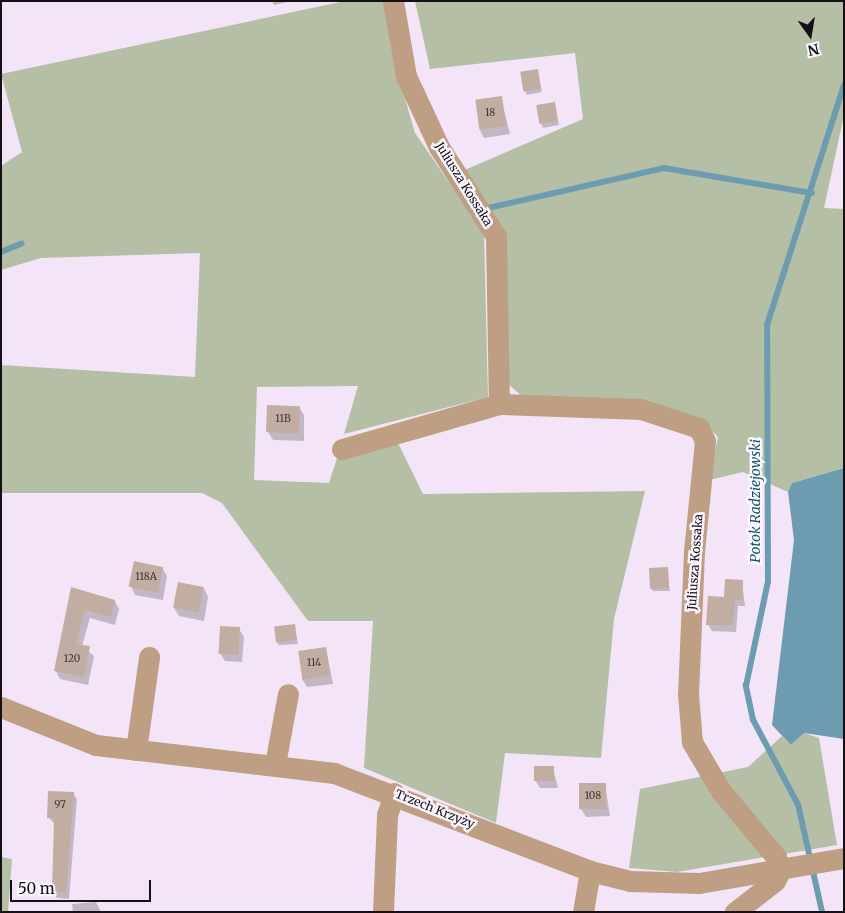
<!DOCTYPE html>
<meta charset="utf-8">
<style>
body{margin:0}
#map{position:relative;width:845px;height:913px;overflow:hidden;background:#f3e5f7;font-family:Merriweather,serif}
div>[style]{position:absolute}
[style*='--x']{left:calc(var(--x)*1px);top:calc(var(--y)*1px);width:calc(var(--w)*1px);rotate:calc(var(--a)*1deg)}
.green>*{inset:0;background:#b5bfa6}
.water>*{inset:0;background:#6d9cb1}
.shadow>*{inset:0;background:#0003}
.stream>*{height:5.5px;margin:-2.75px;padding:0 2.75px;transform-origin:2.75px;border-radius:2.75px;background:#6d9cb1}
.building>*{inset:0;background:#c1ada1;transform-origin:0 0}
.minor>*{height:21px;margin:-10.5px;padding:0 10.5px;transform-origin:10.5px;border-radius:10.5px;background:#bf9f83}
span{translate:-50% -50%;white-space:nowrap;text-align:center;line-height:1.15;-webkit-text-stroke:5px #fbf6fd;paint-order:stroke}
.number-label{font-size:10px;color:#403739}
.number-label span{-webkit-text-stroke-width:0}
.street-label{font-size:12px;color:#151016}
.water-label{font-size:14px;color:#17546b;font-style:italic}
.frame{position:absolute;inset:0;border:2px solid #151016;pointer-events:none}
.north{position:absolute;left:785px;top:10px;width:50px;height:50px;-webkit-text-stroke:4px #fbf6fd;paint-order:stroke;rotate:167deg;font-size:14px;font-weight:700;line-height:20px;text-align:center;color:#151016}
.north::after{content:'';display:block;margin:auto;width:18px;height:22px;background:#151016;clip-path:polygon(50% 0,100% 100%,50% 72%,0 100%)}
.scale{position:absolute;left:10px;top:880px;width:141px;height:22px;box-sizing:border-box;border:2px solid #151016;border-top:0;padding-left:6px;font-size:15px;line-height:18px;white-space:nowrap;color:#151016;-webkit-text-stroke:4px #fbf6fd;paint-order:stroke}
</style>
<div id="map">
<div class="green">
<div style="clip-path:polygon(345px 1px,385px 1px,391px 49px,415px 133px,484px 233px,488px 397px,344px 434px,358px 386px,257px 387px,254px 480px,329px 483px,337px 458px,398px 443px,423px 494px,645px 491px,614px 619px,601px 758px,505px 753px,496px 823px,364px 768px,373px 621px,308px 621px,222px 503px,202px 493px,1px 493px,1px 365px,195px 377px,200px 253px,41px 258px,1px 270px,1px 166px,22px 152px,1px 74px)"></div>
<div style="clip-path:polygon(415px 1px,844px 1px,844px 115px,824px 208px,844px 209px,844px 468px,792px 483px,788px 492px,743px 472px,709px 480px,718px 437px,703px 421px,523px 397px,508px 384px,506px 243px,460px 172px,583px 119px,575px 53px,430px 69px)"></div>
<div style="clip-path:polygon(804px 733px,819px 738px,837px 845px,677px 872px,629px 868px,640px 789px,748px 767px,782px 736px,791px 745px)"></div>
<div style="clip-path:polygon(1px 857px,12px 859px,8px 912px,1px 912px)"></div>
</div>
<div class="water">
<div style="clip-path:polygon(844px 468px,844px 739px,804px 733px,791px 745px,772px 725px,794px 540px,788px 492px,792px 483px)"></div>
</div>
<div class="shadow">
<div style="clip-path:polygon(272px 1px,292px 1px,274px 5px)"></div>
<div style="clip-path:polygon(537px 70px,542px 92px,527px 95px,525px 91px)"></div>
<div style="clip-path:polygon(501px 98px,510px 134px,484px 138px,480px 130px)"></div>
<div style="clip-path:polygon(554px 103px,559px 125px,543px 128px,541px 124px)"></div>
<div style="clip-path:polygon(299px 407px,304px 415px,304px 441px,273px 440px,268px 432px)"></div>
<div style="clip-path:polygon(162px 568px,167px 576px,163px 600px,135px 595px,131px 586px)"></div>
<div style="clip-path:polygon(667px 569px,670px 591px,653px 591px,651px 588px)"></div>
<div style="clip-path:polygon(742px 581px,745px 606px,738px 606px,736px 632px,712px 631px,708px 624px)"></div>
<div style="clip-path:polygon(204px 588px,208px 597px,204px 621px,179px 616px,174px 608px)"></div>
<div style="clip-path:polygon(72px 589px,115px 601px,119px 609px,115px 625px,90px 618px,82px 646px,94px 656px,88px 685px,60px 679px,56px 671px)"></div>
<div style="clip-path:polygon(294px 625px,298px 644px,279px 645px,277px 642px)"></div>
<div style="clip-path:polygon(239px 629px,244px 637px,242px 662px,225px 661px,220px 653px)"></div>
<div style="clip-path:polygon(326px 648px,333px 684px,307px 687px,302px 679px)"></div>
<div style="clip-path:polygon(553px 768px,558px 788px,540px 788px,535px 780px)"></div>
<div style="clip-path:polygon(605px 784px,610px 816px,586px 817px,581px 809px)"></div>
<div style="clip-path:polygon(73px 793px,77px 799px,69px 899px,57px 898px,53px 892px,55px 824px,48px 817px)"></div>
<div style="clip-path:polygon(96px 902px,101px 912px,73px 912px,72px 904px)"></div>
</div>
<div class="stream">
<div style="--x:484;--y:209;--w:185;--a:-12.8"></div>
<div style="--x:664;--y:168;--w:150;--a:9.6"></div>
<div style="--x:1;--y:252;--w:22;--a:-22"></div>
<div style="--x:822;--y:912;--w:110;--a:-102.6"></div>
<div style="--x:798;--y:805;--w:96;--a:-117.9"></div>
<div style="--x:753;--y:720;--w:35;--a:-102"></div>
<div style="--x:746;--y:686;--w:106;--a:-78.1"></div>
<div style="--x:768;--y:582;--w:257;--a:-90.2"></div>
<div style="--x:767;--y:325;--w:252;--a:-72.2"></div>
</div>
<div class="building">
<div style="left:538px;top:69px;width:20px;height:18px;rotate:81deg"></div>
<div style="left:502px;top:96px;width:30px;height:27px;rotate:82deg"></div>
<div style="left:555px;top:102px;width:19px;height:19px;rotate:81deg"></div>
<div style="left:267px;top:405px;width:33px;height:27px;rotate:2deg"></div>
<div style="left:134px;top:561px;width:30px;height:26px;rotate:12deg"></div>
<div style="left:668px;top:567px;width:21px;height:19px;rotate:87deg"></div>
<div style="clip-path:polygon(725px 579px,743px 580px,742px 600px,735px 600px,733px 625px,706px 625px,708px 596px,724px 597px)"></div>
<div style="left:178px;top:582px;width:26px;height:26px;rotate:11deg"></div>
<div style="clip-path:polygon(71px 587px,115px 600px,111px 617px,85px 610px,76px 644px,90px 646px,84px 677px,54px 671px)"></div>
<div style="left:295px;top:624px;width:16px;height:21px;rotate:83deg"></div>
<div style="left:220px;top:626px;width:20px;height:28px;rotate:3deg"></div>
<div style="left:326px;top:647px;width:29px;height:28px;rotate:82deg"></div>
<div style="left:534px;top:766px;width:20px;height:15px"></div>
<div style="left:579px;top:783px;width:27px;height:26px"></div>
<div style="clip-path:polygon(48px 791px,74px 792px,66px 893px,52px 892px,54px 818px,47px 818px)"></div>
</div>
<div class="minor">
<div style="--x:393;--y:1;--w:76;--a:80.2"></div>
<div style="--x:406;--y:76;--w:78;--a:65.1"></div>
<div style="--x:439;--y:147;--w:106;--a:57.4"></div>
<div style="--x:496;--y:236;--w:168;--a:89"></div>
<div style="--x:499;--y:404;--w:142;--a:2"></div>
<div style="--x:641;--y:409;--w:61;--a:18.1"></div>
<div style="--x:699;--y:428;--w:14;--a:65"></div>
<div style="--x:705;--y:441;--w:112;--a:95.7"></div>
<div style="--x:694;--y:552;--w:142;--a:92.4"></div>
<div style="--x:688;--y:694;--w:48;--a:85.2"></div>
<div style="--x:692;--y:742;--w:57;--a:59.4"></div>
<div style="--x:721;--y:791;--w:86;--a:50.2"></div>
<div style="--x:776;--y:857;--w:15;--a:74"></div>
<div style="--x:780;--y:871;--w:11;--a:117"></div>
<div style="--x:775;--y:881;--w:51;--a:142.2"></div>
<div style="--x:342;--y:449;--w:163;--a:-16"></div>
<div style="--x:1;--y:707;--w:102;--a:21.8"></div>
<div style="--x:96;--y:745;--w:240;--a:6.7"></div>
<div style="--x:334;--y:773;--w:274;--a:20.9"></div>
<div style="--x:590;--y:871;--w:41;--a:14"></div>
<div style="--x:630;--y:881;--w:69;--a:1.7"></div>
<div style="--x:699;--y:883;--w:147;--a:-9.8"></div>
<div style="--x:136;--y:750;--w:94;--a:-82"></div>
<div style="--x:275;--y:764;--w:71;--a:-79.5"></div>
<div style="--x:383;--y:912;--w:97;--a:-87.6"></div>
<div style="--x:387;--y:815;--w:23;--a:-72"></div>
<div style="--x:583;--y:912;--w:42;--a:-80.3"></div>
</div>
<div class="number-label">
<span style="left:490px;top:113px">18</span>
<span style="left:283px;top:419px">11B</span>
<span style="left:146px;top:577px">118A</span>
<span style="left:72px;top:659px">120</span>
<span style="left:314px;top:663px">114</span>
<span style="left:593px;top:796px">108</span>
<span style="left:60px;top:805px">97</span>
</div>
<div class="street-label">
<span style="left:464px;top:184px;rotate:58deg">Juliusza Kossaka</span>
<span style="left:695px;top:562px;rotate:-86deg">Juliusza Kossaka</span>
<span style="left:435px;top:809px;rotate:22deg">Trzech Krzyży</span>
</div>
<div class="water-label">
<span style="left:755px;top:501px;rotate:-90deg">Potok Radziejowski</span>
</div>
<div class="frame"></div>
<div class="north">N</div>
<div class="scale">50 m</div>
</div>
